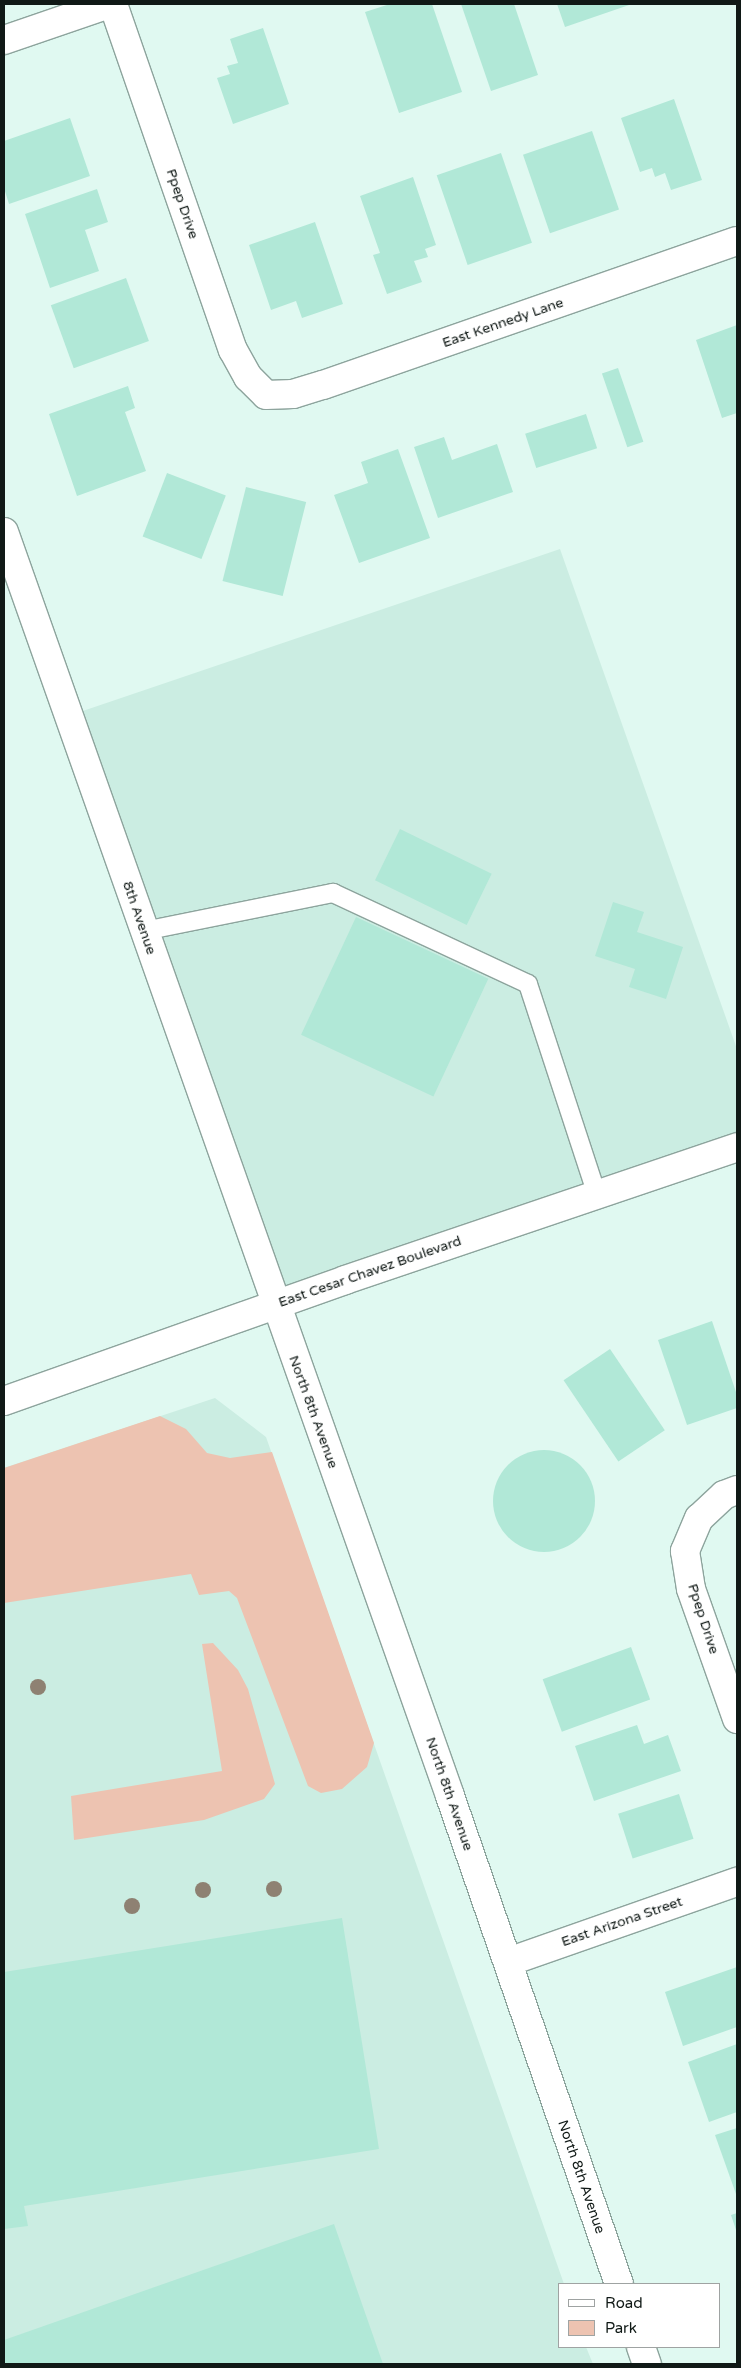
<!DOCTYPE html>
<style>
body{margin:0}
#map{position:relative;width:741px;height:2368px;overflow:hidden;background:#e0f9f1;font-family:"Varela Round",sans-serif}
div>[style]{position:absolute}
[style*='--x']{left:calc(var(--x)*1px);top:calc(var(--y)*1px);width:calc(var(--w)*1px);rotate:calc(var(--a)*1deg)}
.built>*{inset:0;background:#cbede2}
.green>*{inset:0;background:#edc3b1}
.building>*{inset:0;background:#b1e8d7;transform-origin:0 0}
.round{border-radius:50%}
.roads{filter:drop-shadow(1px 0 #8da49d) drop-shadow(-1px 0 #8da49d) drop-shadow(0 1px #8da49d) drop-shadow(0 -1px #8da49d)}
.lane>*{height:18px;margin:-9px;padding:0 9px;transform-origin:9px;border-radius:9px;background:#fff}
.street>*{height:28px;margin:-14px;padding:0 14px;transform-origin:14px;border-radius:14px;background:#fff}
.secondary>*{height:28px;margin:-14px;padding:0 14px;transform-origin:14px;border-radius:14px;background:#fff}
.highway>*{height:28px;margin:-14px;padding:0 14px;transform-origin:14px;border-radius:14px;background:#fff}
.trees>*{width:16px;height:16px;margin:-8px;border-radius:50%;background:#8e8172}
span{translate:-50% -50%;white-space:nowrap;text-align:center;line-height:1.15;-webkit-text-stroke:4px #fff;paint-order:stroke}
.street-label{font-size:14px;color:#101916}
.frame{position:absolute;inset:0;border:5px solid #101916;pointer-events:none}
.legend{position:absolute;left:558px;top:2283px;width:162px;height:65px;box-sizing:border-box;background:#fff;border:1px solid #9fa3a2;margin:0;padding:6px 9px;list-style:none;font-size:15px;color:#101916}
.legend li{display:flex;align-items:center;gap:10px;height:25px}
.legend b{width:25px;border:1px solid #9fa3a2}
</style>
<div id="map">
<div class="built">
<div style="clip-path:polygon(560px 549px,737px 1049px,737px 1143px,275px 1305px,68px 716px)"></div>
<div style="clip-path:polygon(215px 1398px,266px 1437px,564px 2284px,560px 2284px,560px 2347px,586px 2347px,593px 2364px,4px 2364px,4px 1468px)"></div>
</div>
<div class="green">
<div style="clip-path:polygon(160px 1416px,186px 1429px,207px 1453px,230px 1458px,272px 1452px,374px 1743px,367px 1767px,342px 1789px,321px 1793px,308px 1786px,237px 1598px,229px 1591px,199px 1595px,191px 1574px,4px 1603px,4px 1468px)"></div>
<div style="clip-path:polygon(213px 1643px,238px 1670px,248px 1689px,275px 1784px,264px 1799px,204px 1820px,74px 1840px,71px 1796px,222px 1771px,202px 1644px)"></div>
</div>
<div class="building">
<div style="clip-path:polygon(390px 4px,432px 4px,462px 92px,399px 113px,365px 12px)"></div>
<div style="clip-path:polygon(461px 4px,514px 4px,538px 75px,491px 91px)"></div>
<div style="clip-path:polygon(557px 4px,632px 4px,565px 27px)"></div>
<div style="clip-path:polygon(263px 28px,289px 104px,233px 124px,217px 78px,230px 74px,227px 66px,238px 63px,230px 39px)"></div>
<div style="clip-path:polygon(674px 99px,702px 180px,671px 190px,665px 173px,655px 177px,652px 168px,640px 172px,621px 118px)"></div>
<div style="clip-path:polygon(70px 118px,90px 176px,9px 204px,4px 188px,4px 141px)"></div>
<div style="left:592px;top:131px;width:83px;height:73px;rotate:71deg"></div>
<div style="left:501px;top:153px;width:95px;height:68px;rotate:71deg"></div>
<div style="clip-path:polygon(413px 177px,436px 245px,425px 249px,428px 257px,414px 261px,422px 282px,387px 294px,373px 255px,380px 253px,360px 196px)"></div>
<div style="clip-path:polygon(97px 189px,108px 222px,85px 230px,99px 271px,50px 288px,25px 214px)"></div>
<div style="clip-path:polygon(315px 222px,343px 304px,302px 318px,296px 301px,271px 310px,249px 245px)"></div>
<div style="left:126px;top:278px;width:67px;height:80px;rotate:70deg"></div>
<div style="clip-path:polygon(737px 325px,737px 413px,722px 418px,696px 340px)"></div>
<div style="left:618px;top:368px;width:78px;height:17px;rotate:71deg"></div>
<div style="clip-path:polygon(128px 386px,135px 408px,125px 412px,146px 471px,77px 496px,49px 414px)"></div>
<div style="left:586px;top:414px;width:36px;height:64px;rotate:72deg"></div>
<div style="clip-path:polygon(444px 437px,452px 460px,497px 444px,513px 492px,438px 518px,414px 447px)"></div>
<div style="clip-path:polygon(398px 449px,430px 538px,359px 563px,334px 495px,368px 483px,361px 462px)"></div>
<div style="left:167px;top:473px;width:63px;height:68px;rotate:21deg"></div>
<div style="left:246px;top:487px;width:62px;height:97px;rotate:14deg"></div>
<div style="left:400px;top:829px;width:102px;height:57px;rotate:26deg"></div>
<div style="clip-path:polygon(613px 902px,644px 912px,637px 932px,683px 947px,666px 999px,629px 987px,635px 969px,595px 956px)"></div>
<div style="left:356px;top:917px;width:146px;height:130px;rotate:25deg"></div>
<div style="clip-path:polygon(712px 1321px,737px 1395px,737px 1408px,687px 1425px,658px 1340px)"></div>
<div style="left:610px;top:1349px;width:98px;height:56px;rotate:56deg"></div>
<div class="round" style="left:493px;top:1450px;width:102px;height:102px"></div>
<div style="left:631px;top:1647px;width:56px;height:94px;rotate:70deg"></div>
<div style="clip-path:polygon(637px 1725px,644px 1744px,668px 1735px,681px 1771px,594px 1801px,575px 1746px)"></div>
<div style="left:679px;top:1794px;width:47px;height:64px;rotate:72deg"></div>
<div style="clip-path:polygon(342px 1918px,379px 2149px,24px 2206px,28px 2226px,4px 2229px,4px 1972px)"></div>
<div style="clip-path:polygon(737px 1967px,737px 2027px,683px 2046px,665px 1992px)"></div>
<div style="clip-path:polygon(737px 2044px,737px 2112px,709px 2122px,688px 2062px)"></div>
<div style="clip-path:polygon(737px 2128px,737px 2194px,736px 2194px,715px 2135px)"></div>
<div style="clip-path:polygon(737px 2213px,737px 2233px,731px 2215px)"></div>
<div style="clip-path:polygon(334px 2224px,383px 2364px,4px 2364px,4px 2340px)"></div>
</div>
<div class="roads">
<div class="lane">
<div style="--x:144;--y:931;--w:193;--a:-11.4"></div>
<div style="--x:333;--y:893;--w:215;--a:25"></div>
<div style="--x:528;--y:984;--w:222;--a:71.9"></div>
</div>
<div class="street">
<div style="--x:113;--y:4;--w:366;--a:70.9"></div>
<div style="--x:233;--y:350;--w:31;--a:61"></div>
<div style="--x:248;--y:377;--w:25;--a:45"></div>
<div style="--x:266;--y:395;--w:27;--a:-2"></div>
<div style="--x:293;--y:394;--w:31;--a:-17"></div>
<div style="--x:323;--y:385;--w:438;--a:-19.2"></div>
<div style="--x:4;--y:40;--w:111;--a:-18.9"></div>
<div style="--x:737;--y:1490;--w:14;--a:159"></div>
<div style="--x:724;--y:1495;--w:34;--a:137"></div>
<div style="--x:699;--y:1518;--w:36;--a:113"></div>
<div style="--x:685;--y:1551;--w:38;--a:81"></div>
<div style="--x:691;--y:1589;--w:138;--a:70.5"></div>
<div style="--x:508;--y:1962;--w:243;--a:-19.3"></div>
</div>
<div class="secondary">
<div style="--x:4;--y:532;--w:1340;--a:70.56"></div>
<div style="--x:450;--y:1796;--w:516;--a:70.9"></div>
<div style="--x:641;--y:2347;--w:18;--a:71"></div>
</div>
<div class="highway">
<div style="--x:4;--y:1401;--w:362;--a:-19.5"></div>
<div style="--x:345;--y:1280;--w:414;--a:-18.7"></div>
</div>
</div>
<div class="trees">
<div style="left:38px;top:1687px"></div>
<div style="left:274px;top:1889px"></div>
<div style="left:203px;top:1890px"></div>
<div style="left:132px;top:1906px"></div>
</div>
<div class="street-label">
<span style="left:182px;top:204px;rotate:71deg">Ppep Drive</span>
<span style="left:503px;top:323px;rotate:-19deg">East Kennedy Lane</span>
<span style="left:139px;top:918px;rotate:71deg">8th Avenue</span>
<span style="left:370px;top:1272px;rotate:-19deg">East Cesar Chavez Boulevard</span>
<span style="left:313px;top:1412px;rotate:70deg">North 8th Avenue</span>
<span style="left:703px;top:1619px;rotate:72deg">Ppep Drive</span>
<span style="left:449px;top:1794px;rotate:71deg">North 8th Avenue</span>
<span style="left:622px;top:1922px;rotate:-19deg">East Arizona Street</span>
<span style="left:581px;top:2177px;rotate:71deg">North 8th Avenue</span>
</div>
<div class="frame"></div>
<ul class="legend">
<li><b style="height:6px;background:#fff"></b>Road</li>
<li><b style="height:14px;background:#edc3b1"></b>Park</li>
</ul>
</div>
